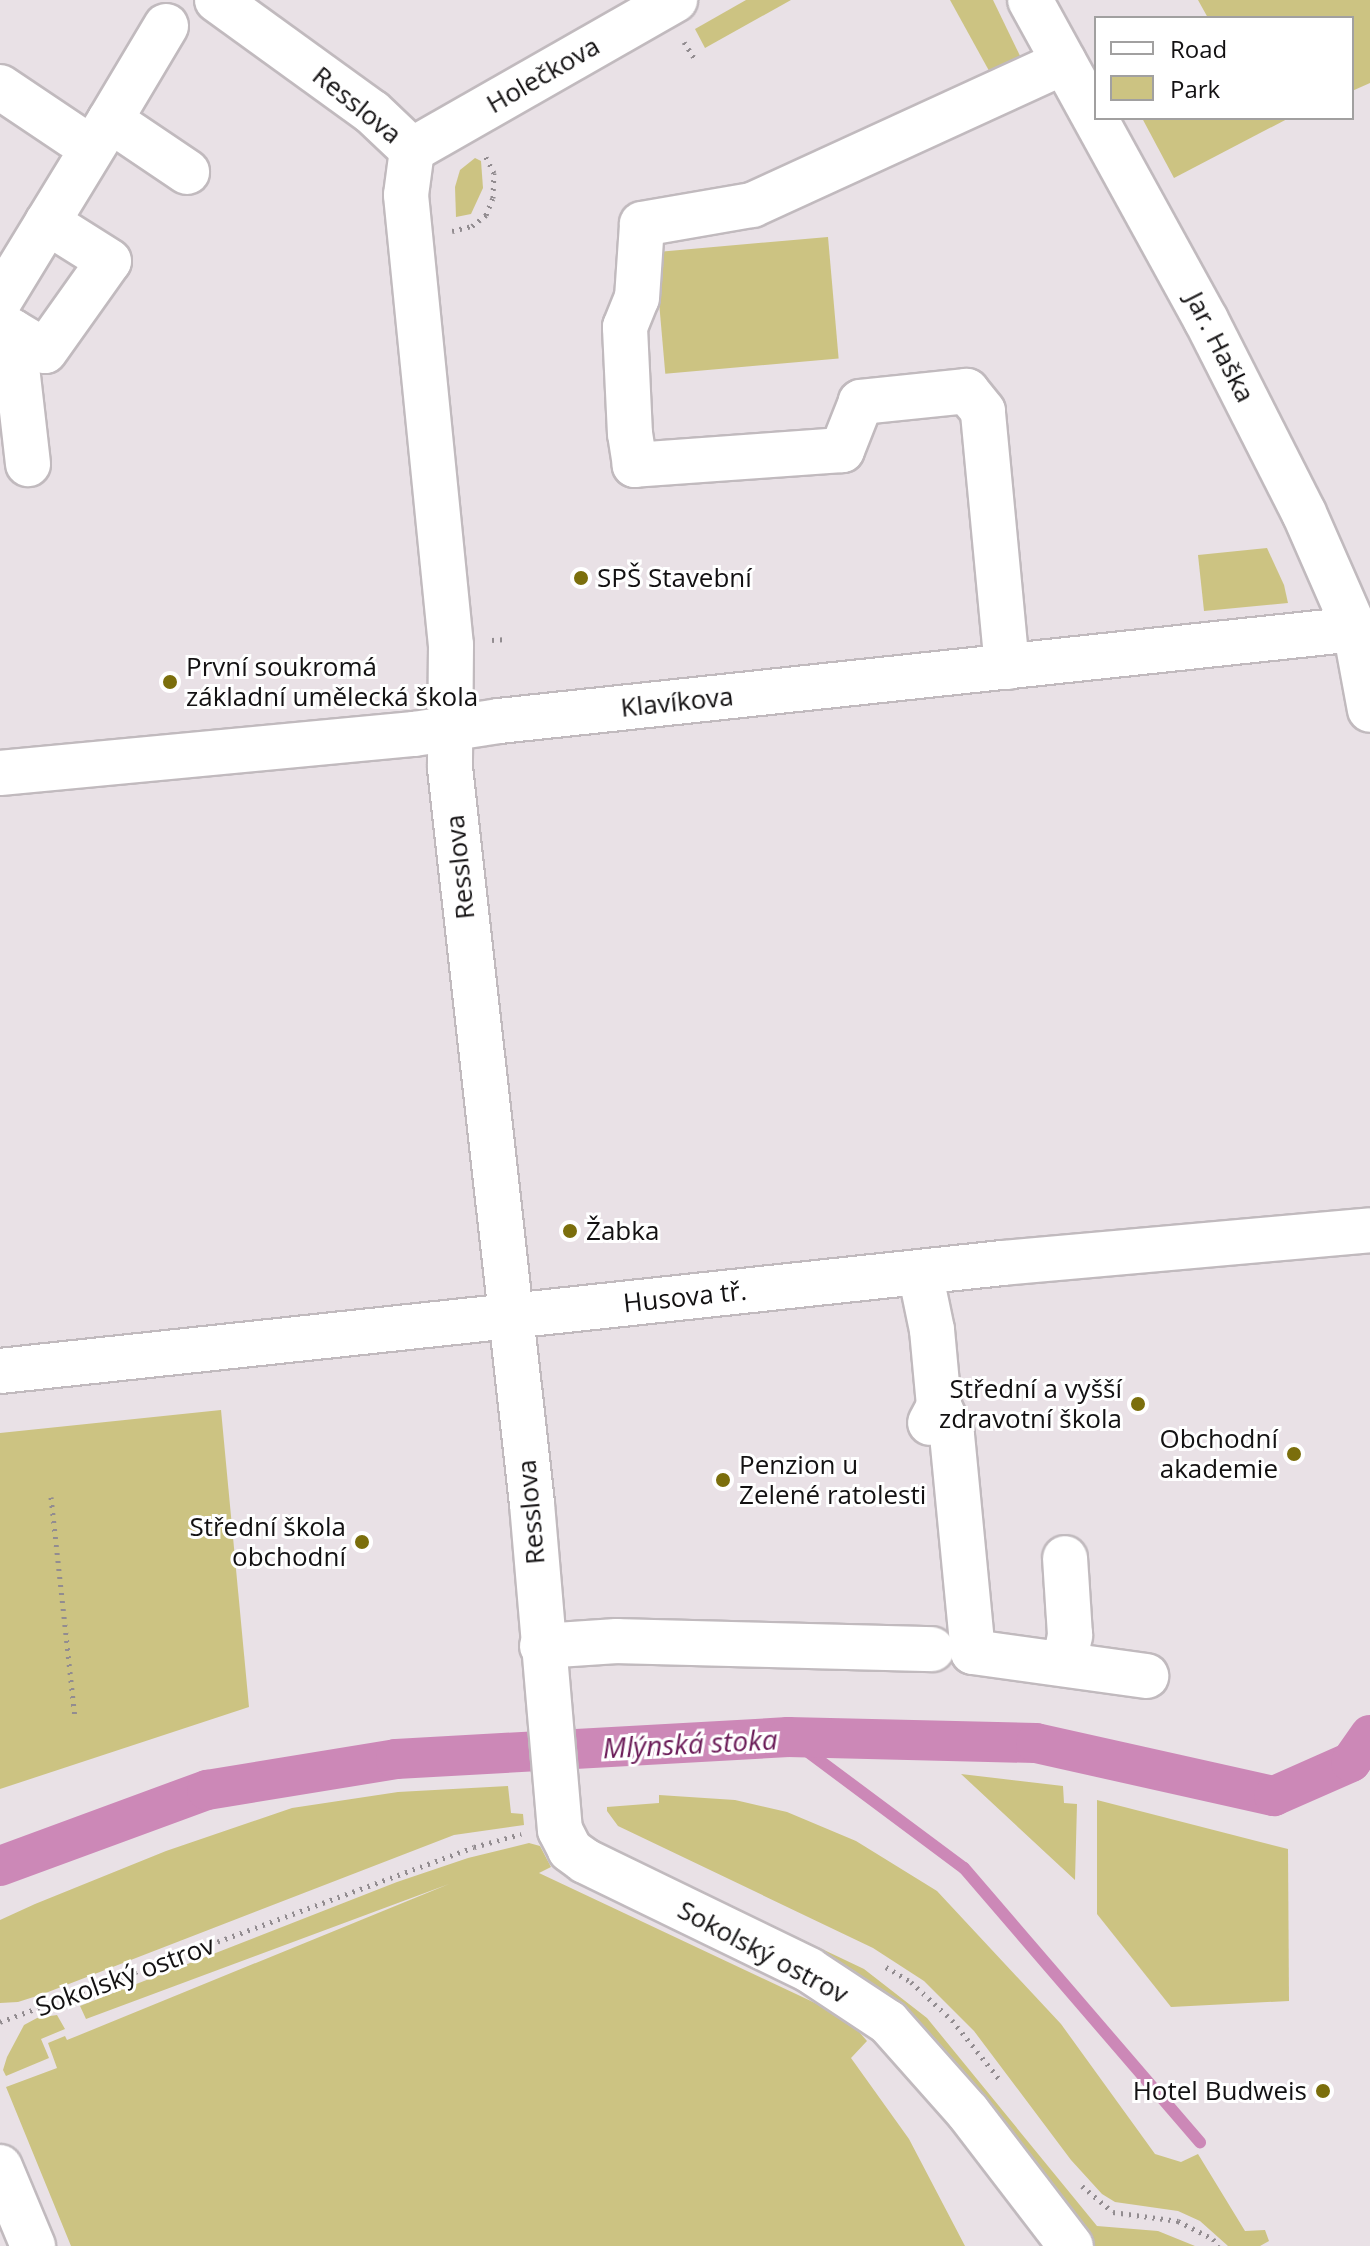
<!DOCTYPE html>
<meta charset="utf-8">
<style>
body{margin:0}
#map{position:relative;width:1370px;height:2246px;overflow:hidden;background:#e9e1e6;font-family:"Open Sans",sans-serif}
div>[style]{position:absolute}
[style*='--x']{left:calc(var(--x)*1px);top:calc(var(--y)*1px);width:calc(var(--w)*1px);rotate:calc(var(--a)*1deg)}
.green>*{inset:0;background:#ccc382;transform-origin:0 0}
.water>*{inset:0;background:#cc88b7}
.stream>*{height:12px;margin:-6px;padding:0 6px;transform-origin:6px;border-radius:6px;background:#cc88b7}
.canal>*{height:40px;margin:-20px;padding:0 20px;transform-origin:20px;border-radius:20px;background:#cc88b7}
.path>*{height:5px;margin-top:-2.5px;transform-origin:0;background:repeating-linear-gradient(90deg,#928c90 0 2px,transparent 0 8px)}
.roads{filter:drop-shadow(2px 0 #c1babe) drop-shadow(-2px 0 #c1babe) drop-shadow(0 2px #c1babe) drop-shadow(0 -2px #c1babe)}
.minor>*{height:44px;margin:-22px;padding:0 22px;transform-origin:22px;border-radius:22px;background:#fff}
.dots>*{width:22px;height:22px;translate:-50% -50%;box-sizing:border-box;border:4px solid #fff;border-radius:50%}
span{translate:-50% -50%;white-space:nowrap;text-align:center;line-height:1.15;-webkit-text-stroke:6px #fff;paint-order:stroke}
.street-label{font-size:26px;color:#131112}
.poi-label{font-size:26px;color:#131112}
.left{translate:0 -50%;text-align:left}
.right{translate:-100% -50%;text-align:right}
.water-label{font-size:28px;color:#6a1a57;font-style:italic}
.legend{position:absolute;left:1094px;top:16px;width:260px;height:104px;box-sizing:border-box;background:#fff;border:2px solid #a1a0a0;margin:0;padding:10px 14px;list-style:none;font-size:24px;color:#131112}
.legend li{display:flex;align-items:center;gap:16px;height:40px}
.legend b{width:40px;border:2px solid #a1a0a0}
</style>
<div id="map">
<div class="green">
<div style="clip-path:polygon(746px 0,791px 0,705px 48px,695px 29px)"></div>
<div style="clip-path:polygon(950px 0,993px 0,1023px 62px,993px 78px)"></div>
<div style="clip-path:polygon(1198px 0,1370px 0,1370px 83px,1352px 91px,1352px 18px,1208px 18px)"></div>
<div style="clip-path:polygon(1142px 118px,1289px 118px,1174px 178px)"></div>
<div style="clip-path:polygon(475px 158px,481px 161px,483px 188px,471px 214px,456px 217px,455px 187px,460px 170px)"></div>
<div style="left:828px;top:237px;width:122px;height:174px;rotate:85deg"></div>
<div style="clip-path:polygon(1267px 548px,1284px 585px,1288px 603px,1204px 611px,1198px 555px)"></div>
<div style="clip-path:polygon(221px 1410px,249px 1707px,0 1789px,0 1433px)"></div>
<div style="clip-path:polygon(961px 1774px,1063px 1786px,1064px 1803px,1077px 1804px,1075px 1880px)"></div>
<div style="clip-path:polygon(508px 1786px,511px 1813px,523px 1814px,524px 1825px,454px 1835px,43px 1994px,18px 2002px,0 2003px,0 1920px,35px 1904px,166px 1851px,292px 1808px,398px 1792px)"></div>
<div style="clip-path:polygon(659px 1795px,735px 1800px,787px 1812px,856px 1841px,937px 1891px,1061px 2024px,1155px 2154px,1181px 2162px,1198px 2154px,1245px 2231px,1265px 2230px,1269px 2241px,1260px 2246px,1228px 2246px,1200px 2221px,1178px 2211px,1115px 2202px,1102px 2194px,1071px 2160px,974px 2031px,924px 1981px,873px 1948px,618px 1826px,607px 1811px,607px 1807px,659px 1803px)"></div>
<div style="clip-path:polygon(1097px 1800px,1288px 1849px,1289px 2001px,1171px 2007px,1097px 1914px)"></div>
<div style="clip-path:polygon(588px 1838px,864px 1969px,927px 2018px,1097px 2226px,1158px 2231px,1195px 2246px,1093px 2246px,988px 2108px)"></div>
<div style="clip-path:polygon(529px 1843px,540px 1846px,551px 1867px,539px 1873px,847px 2018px,867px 2041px,851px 2058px,909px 2139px,965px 2246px,71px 2246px,6px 2087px,57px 2068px,48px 2043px,65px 2036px,67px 2040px,77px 2036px,449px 1884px,86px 2019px,80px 2006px,397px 1882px,468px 1858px)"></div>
<div style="clip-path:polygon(57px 2015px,65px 2029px,41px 2039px,49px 2058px,6px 2076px,3px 2070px,7px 2057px,24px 2025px,37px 2018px)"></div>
</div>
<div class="water">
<div style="clip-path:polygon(138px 1816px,0 1880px,0 1859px)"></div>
</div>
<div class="stream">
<div style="--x:788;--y:1737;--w:219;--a:36.7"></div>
<div style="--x:964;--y:1868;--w:362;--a:49.3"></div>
</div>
<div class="canal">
<div style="--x:0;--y:1866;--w:221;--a:-20.2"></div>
<div style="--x:207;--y:1790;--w:192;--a:-9.3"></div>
<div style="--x:396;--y:1759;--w:393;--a:-3.2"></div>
<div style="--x:788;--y:1737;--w:248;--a:1.4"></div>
<div style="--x:1036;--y:1743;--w:244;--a:12.6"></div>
<div style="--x:1274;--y:1796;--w:84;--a:-23.8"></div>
<div style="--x:1351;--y:1762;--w:33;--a:-55"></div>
</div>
<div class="path">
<div style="--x:684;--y:42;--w:20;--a:57"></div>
<div style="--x:452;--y:231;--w:21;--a:-14"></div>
<div style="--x:472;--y:226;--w:18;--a:-38"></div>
<div style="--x:486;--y:215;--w:18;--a:-68"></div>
<div style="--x:493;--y:198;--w:25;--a:-88"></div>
<div style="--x:494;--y:173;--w:20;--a:-117"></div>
<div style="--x:492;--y:640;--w:15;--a:-4"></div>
<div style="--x:51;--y:1497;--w:223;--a:83.8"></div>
<div style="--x:886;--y:1967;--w:29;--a:31"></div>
<div style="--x:911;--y:1982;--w:56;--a:42.8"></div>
<div style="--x:952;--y:2020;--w:77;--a:51.3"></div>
<div style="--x:0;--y:2022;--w:505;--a:-20.26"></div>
<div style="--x:474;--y:1847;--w:49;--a:-15.5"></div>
<div style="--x:1082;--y:2186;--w:40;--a:40"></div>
<div style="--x:1113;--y:2212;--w:66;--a:7.9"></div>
<div style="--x:1178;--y:2221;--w:39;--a:27"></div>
<div style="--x:1213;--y:2239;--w:9;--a:54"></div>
</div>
<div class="roads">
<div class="minor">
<div style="--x:217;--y:0;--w:191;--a:35.9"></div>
<div style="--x:372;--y:112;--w:55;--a:43.5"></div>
<div style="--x:1030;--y:0;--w:365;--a:61.2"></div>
<div style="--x:1206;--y:320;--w:216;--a:63.1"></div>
<div style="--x:1304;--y:513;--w:127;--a:66.3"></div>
<div style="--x:1355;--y:629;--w:82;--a:79.5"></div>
<div style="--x:166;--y:26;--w:109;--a:120.8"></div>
<div style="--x:110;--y:120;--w:93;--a:34"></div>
<div style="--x:0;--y:87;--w:88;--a:33.9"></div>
<div style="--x:412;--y:150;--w:45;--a:97.6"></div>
<div style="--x:406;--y:195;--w:452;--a:84.3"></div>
<div style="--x:451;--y:645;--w:123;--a:90.5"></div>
<div style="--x:450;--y:768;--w:741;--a:83.64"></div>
<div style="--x:532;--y:1504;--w:327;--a:85.1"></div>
<div style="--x:560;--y:1830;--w:22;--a:63"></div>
<div style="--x:570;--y:1850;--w:19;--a:36"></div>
<div style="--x:585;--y:1861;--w:249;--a:25.9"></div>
<div style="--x:809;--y:1970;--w:95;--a:33.4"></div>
<div style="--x:888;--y:2022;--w:120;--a:48.4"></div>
<div style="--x:968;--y:2112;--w:169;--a:52.5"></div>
<div style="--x:412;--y:150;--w:303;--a:-29.7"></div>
<div style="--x:0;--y:300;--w:211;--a:-58.6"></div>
<div style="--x:0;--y:324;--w:52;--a:31"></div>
<div style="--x:45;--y:351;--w:110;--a:-54.6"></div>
<div style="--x:109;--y:261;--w:73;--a:-147.8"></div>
<div style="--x:13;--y:332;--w:133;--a:83.5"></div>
<div style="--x:1007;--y:667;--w:257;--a:-95.4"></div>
<div style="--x:983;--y:411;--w:26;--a:-129"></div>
<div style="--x:967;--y:391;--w:107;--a:174.1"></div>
<div style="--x:861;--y:402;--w:52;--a:111.6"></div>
<div style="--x:842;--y:450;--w:208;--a:175.9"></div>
<div style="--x:635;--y:465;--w:31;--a:-99"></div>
<div style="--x:630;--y:434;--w:107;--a:-92.7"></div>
<div style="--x:625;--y:327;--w:31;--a:-68"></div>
<div style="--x:637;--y:298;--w:74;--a:-86.1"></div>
<div style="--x:642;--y:224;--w:112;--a:-9.8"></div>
<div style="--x:752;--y:205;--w:343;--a:-24.6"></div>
<div style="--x:0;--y:773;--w:416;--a:-5.4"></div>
<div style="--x:414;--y:734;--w:86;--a:-8.7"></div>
<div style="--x:499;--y:721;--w:861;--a:-6.13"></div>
<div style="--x:920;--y:1272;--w:59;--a:78.3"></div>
<div style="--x:932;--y:1330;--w:76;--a:84.7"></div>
<div style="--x:939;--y:1406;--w:19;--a:118"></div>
<div style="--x:0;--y:1371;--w:1009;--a:-6.15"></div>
<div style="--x:1003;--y:1263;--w:368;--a:-5.1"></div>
<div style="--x:939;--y:1406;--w:32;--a:66"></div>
<div style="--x:952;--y:1435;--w:218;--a:84.5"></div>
<div style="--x:973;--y:1652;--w:175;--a:7.9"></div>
<div style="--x:542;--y:1646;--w:75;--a:-3.8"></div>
<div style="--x:617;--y:1641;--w:315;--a:1.5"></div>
<div style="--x:1064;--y:1664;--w:30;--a:-78"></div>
<div style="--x:1070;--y:1635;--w:77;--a:-93.7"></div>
<div style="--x:0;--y:2167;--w:86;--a:67.3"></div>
</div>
</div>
<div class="dots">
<div style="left:581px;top:578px;background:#7b6e0c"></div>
<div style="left:170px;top:682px;background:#7b6e0c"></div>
<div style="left:570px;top:1231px;background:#7b6e0c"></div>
<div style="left:1138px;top:1404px;background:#7b6e0c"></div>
<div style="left:1294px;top:1454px;background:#7b6e0c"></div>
<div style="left:723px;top:1480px;background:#7b6e0c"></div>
<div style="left:362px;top:1542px;background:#7b6e0c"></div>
<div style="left:1323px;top:2091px;background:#7b6e0c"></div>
</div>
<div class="street-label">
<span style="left:543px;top:75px;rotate:-30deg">Holečkova</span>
<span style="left:357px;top:105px;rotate:39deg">Resslova</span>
<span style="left:1220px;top:347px;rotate:63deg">Jar. Haška</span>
<span style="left:677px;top:702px;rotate:-6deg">Klavíkova</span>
<span style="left:460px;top:867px;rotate:-96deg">Resslova</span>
<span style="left:685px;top:1297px;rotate:-6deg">Husova tř.</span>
<span style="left:531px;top:1512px;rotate:-95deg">Resslova</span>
<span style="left:763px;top:1952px;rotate:28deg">Sokolský ostrov</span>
<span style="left:125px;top:1976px;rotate:-20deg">Sokolský ostrov</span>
</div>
<div class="poi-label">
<span class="left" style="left:597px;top:578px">SPŠ Stavební</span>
<span class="left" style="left:186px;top:682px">První soukromá<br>základní umělecká škola</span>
<span class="left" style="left:586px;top:1231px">Žabka</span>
<span class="right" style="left:1122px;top:1404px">Střední a vyšší<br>zdravotní škola</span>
<span class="right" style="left:1278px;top:1454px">Obchodní<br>akademie</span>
<span class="left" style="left:739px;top:1480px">Penzion u<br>Zelené ratolesti</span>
<span class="right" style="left:346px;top:1542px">Střední škola<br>obchodní</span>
<span class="right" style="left:1307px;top:2091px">Hotel Budweis</span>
</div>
<div class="water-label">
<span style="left:690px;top:1743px;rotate:-3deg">Mlýnská stoka</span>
</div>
<ul class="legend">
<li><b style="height:10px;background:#fff"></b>Road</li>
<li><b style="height:22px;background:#ccc382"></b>Park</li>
</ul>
</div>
